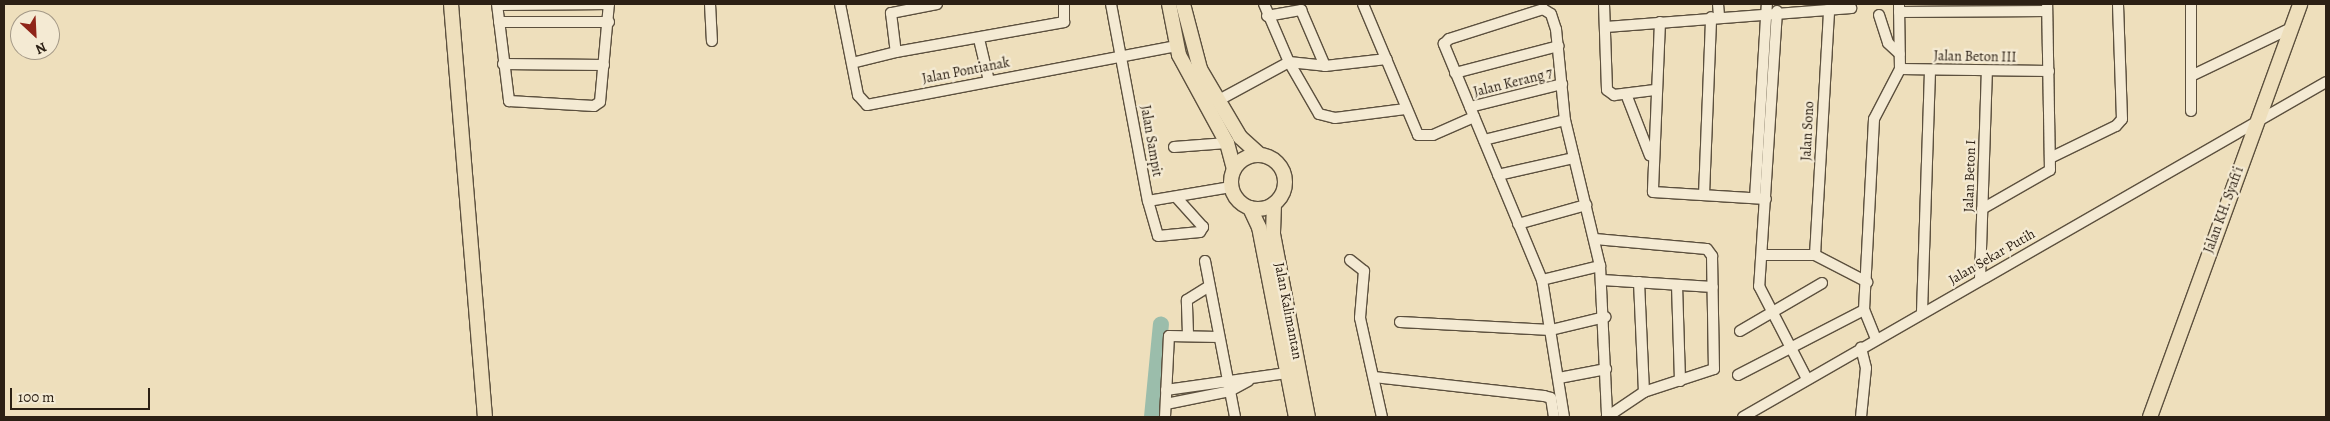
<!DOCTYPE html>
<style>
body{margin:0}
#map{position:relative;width:2330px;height:421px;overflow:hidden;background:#eedfbc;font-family:Alegreya,serif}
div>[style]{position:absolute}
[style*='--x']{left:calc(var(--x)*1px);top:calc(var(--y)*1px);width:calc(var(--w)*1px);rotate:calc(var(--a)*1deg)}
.river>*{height:16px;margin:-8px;padding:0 8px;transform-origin:8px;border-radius:8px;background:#9bbdab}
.roads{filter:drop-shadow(1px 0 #5c503e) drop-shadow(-1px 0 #5c503e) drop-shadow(0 1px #5c503e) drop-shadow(0 -1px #5c503e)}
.minor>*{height:10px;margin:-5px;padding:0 5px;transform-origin:5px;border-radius:5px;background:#f4ead3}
.major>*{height:14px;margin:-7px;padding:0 7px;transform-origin:7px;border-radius:7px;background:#eedfbc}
.major>.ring{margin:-7px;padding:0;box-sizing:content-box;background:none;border:14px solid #eedfbc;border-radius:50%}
span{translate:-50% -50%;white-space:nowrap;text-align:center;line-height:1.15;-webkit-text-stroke:4.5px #f4ead3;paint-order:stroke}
.street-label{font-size:14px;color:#2c2014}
.frame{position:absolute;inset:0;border:5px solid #2c2014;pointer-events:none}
.north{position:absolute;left:10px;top:10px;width:50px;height:50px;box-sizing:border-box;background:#f4ead3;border:1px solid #a49987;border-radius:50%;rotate:155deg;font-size:14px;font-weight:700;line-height:20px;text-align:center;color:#2c2014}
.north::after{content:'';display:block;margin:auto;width:18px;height:22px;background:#8f2418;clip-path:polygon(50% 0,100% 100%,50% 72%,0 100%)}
.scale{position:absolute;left:10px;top:388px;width:140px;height:22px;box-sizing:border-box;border:2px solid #2c2014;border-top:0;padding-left:6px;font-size:15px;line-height:18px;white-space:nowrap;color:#2c2014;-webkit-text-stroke:4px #f4ead3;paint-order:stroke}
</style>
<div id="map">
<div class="river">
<div style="--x:1152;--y:417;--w:93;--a:-84.5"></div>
</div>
<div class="roads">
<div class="minor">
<div style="--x:497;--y:4;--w:98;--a:82.9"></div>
<div style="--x:509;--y:101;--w:85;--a:3.4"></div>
<div style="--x:594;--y:106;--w:7;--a:-34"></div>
<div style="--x:600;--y:102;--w:98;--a:-84.8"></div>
<div style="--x:710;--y:4;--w:37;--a:87"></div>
<div style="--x:840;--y:4;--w:93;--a:78.8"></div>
<div style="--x:858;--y:95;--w:13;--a:48"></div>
<div style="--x:867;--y:105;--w:315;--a:-10.8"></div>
<div style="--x:937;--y:4;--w:47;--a:168.9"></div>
<div style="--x:891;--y:13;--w:39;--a:83"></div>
<div style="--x:896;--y:52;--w:171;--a:-10.1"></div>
<div style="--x:1064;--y:22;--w:18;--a:-90"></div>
<div style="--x:1111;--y:4;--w:200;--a:79.4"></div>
<div style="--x:1148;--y:201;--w:84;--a:-9.6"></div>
<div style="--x:1264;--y:4;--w:63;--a:66.7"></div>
<div style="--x:1289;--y:62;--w:60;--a:60"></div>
<div style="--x:1319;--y:114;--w:16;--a:14"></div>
<div style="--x:1335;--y:118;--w:71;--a:-7.3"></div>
<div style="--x:1363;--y:4;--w:142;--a:67.2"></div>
<div style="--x:1418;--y:135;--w:15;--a:0"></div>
<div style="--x:1433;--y:135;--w:45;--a:-23.7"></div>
<div style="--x:1604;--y:4;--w:86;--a:88"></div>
<div style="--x:1607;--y:90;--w:9;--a:36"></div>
<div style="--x:1614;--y:95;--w:41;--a:-7"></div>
<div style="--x:1718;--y:4;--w:12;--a:85"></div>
<div style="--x:2191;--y:4;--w:107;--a:90"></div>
<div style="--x:498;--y:5;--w:111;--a:-0.5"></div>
<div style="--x:1777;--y:11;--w:276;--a:93.7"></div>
<div style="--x:1759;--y:286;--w:105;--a:62.7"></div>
<div style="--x:1899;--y:12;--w:148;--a:-0.4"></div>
<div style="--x:1879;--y:15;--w:29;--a:72"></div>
<div style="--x:1888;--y:43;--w:16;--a:43"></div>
<div style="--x:1267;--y:16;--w:35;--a:-10"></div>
<div style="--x:1301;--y:10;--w:61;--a:66.8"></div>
<div style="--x:499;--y:22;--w:110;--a:0"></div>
<div style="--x:1660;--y:22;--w:170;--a:92.4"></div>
<div style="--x:1653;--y:192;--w:113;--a:3.5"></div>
<div style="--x:1606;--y:27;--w:246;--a:-4.4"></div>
<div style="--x:979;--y:39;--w:43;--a:76.6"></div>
<div style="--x:852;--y:63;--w:45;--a:-14"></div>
<div style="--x:503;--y:64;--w:101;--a:0.6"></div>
<div style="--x:1900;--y:69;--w:149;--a:0.8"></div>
<div style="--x:1455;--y:73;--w:107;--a:-14.6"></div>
<div style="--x:2191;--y:76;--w:111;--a:-25.6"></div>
<div style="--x:1626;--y:94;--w:66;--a:68.8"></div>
<div style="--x:1219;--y:100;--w:80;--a:-28.5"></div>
<div style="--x:1289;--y:62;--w:36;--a:6"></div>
<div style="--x:1325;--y:66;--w:62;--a:-6.4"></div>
<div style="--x:1470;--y:107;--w:95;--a:-14"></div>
<div style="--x:1484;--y:140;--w:83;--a:-13.9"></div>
<div style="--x:1174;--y:147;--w:53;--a:-4.3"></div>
<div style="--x:2050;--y:158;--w:73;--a:-25.9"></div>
<div style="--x:2116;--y:126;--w:9;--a:-49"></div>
<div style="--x:2122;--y:119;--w:115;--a:-92"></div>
<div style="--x:1498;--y:175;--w:78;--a:-12.6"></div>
<div style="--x:1704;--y:195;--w:178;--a:-87.7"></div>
<div style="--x:1755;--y:198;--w:194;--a:-86.5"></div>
<div style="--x:1148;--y:201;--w:36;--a:74"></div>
<div style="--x:1158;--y:236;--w:42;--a:-5.4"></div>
<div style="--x:1200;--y:232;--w:6;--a:-59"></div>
<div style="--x:1203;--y:227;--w:40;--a:-132"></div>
<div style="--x:1982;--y:209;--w:78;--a:-29.8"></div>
<div style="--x:2050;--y:170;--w:166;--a:-91"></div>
<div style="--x:1518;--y:224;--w:71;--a:-15.6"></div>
<div style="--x:1595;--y:239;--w:112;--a:5.1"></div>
<div style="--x:1707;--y:249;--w:9;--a:54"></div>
<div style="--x:1712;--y:256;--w:113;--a:89"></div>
<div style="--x:1714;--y:369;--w:74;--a:161.8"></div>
<div style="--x:1644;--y:392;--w:45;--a:146"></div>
<div style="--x:1762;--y:255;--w:53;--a:0"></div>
<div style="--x:1815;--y:255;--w:59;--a:27.4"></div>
<div style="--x:1815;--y:255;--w:246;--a:-86.7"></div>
<div style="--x:1350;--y:260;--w:18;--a:38"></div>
<div style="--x:1364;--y:271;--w:47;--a:94.9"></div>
<div style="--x:1360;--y:318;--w:101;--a:77.5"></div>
<div style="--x:1205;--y:261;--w:159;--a:79.1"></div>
<div style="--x:1980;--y:279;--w:206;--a:-88.1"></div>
<div style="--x:1542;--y:280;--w:60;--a:-13.6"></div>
<div style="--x:1602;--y:280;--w:111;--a:3.6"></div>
<div style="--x:1639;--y:282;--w:110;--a:87.4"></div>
<div style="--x:1677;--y:285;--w:96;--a:88.2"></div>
<div style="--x:1922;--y:312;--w:242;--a:-88.1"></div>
<div style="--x:1400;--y:322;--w:151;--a:3"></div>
<div style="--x:1551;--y:330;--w:56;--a:-13.5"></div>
<div style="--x:1740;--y:331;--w:95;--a:-30.3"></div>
<div style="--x:1188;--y:334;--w:34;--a:-92"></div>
<div style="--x:1187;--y:300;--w:26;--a:-32"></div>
<div style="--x:1876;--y:339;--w:31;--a:-112"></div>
<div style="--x:1864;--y:310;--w:191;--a:-87"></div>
<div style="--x:1874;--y:119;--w:56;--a:-62.5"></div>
<div style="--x:1900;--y:69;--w:65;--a:-90.9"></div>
<div style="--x:1738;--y:375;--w:142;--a:-27.3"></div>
<div style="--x:1374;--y:377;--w:171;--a:6.4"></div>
<div style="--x:1544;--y:396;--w:7;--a:16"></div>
<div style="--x:1551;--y:398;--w:19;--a:81"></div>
<div style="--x:1559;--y:378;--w:48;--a:-10.8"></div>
<div style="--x:1166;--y:390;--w:129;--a:-8"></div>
<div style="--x:1166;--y:404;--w:65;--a:-11.5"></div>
<div style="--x:1230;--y:391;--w:21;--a:-29"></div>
<div style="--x:1165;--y:417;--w:81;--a:-87.2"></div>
<div style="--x:1169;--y:336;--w:50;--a:1.1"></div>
<div style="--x:1564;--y:417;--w:139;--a:-99.1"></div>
<div style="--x:1542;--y:280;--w:256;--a:-112.6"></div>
<div style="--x:1444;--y:44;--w:7;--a:-45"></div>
<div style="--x:1449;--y:39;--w:99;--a:-17.7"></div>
<div style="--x:1543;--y:9;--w:9;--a:32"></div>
<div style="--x:1551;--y:14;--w:16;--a:72"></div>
<div style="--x:1556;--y:29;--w:91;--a:84.4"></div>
<div style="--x:1565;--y:120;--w:150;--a:76.5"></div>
<div style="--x:1600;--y:266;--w:151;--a:87.3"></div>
<div style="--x:1743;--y:417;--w:672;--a:-29.88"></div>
<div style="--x:1861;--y:417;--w:49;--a:-84.2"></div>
<div style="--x:1866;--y:368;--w:21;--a:-104"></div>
</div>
<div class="major">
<div style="--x:451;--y:4;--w:414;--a:85.3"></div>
<div style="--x:1169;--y:4;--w:52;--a:78.9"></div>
<div style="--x:1179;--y:55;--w:100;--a:61.4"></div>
<div style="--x:1227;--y:143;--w:27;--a:75"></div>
<div style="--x:1183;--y:4;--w:67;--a:75.3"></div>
<div style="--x:1200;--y:69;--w:79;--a:59.5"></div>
<div style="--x:1240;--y:137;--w:25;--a:42"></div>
<div class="ring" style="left:1231px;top:155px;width:40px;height:40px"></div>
<div style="--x:1274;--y:204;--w:30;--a:92"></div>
<div style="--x:1273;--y:234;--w:186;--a:79.2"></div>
<div style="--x:1250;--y:208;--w:21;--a:65"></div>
<div style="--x:1259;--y:227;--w:194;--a:79"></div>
<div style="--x:2150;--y:417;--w:439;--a:-70"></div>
</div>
</div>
<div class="street-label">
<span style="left:1975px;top:57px;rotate:1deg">Jalan Beton III</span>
<span style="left:966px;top:71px;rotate:-11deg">Jalan Pontianak</span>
<span style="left:1513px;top:83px;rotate:-14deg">Jalan Kerang 7</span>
<span style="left:1808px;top:131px;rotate:-87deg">Jalan Sono</span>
<span style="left:1151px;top:141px;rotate:80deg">Jalan Sampit</span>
<span style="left:1970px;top:176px;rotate:-88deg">Jalan Beton I</span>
<span style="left:2224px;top:210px;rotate:-70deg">Jalan KH. Syafi'i</span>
<span style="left:1992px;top:257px;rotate:-30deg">Jalan Sekar Putih</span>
<span style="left:1288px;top:311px;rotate:79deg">Jalan Kalimantan</span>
</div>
<div class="frame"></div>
<div class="north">N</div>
<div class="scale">100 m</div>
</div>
